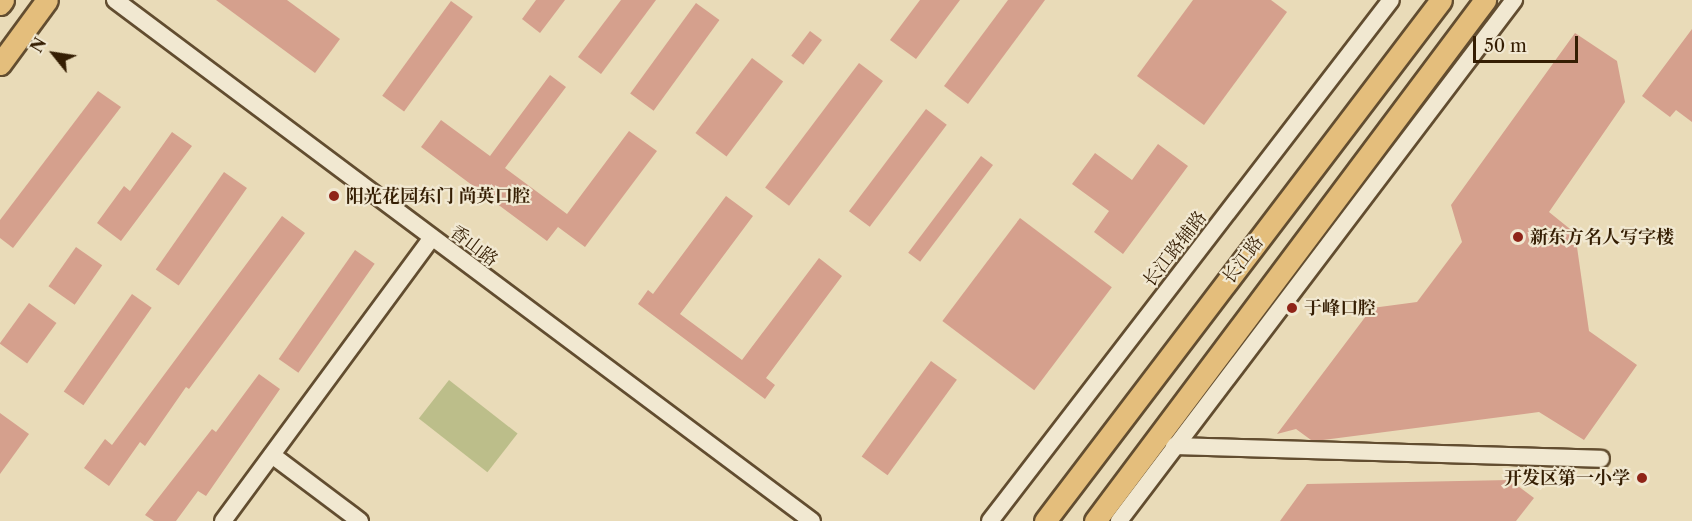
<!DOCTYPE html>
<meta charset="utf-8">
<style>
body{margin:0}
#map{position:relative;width:1692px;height:521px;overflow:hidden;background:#e9dbb8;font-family:"Libre Caslon Text","Noto Serif SC",serif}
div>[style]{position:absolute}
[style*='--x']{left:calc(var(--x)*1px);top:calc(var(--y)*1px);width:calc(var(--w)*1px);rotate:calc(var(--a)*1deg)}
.green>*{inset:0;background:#bcbe8a;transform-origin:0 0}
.building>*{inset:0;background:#d5a08d;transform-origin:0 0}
.roads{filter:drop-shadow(2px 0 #624d30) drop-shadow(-2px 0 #624d30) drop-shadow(0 2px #624d30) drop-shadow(0 -2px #624d30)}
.minor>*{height:16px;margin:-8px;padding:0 8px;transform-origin:8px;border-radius:8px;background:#f1e8d1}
.major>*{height:21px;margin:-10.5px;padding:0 10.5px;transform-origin:10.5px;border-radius:10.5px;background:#e4be7c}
.dots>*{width:16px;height:16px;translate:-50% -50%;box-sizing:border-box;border:3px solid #f1e8d1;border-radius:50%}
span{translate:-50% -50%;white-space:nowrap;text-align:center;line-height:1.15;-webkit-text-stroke:4.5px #f1e8d1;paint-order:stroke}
.poi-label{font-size:18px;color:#351e03;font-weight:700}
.left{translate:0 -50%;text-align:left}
.right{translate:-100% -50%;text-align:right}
.street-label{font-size:18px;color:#351e03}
.north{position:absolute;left:24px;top:24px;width:60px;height:60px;-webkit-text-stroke:4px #f1e8d1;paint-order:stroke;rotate:300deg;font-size:16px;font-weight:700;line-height:24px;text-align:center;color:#351e03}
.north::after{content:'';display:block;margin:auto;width:21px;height:27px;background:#351e03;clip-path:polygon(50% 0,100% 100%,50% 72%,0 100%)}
.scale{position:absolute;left:1473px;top:36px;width:105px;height:27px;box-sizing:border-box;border:3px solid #351e03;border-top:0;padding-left:8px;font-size:18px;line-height:21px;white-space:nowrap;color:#351e03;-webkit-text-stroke:4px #f1e8d1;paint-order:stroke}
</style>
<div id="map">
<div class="green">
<div style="left:449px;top:380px;width:87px;height:49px;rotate:38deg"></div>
</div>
<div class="building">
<div style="clip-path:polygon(216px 0,287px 0,340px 39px,315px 73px)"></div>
<div style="clip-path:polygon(536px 0,565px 0,540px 33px,522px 19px)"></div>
<div style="clip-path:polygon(621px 0,656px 0,601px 74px,578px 57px)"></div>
<div style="clip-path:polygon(920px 0,960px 0,916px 59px,890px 40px)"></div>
<div style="clip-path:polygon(1008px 0,1045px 0,968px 104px,944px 86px)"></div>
<div style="clip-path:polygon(1193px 0,1271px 0,1287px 12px,1204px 125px,1137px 76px)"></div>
<div style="left:451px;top:1px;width:27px;height:117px;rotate:36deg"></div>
<div style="left:696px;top:3px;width:29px;height:112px;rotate:36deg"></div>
<div style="clip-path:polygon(1692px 29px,1692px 122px,1676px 110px,1670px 117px,1642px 96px)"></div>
<div style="left:810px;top:31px;width:15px;height:31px;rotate:37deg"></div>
<div style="clip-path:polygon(1575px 33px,1617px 61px,1625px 102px,1549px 212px,1575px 233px,1589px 331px,1637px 365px,1584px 440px,1539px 412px,1323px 440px,1311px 440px,1296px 429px,1277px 434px,1372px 308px,1417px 302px,1462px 242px,1451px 205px)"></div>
<div style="left:752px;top:58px;width:39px;height:94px;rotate:37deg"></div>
<div style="left:859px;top:63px;width:30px;height:156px;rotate:37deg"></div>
<div style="clip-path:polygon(550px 75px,566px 87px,505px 168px,567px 214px,629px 131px,657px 151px,585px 247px,558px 227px,547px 241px,421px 147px,441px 120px,490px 156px)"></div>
<div style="clip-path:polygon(98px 91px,121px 107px,13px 248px,0 238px,0 220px)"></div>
<div style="left:926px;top:109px;width:26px;height:128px;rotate:37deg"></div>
<div style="clip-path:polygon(172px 132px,192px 146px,121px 241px,97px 223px,124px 186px,130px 191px)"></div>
<div style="clip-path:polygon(1158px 144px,1188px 166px,1123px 254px,1094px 232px,1109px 211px,1072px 184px,1095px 153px,1132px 180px)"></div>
<div style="left:981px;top:156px;width:15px;height:121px;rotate:37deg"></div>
<div style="left:224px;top:172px;width:28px;height:119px;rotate:35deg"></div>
<div style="clip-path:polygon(726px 196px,753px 216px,680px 314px,742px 360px,819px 258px,842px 276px,766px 378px,775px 385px,765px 399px,638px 304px,648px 290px,653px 294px)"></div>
<div style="clip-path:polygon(282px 216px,305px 233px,189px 389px,186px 387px,145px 446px,140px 442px,109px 486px,84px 468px,105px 439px,112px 445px)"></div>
<div style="left:1020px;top:218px;width:115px;height:129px;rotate:37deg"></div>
<div style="left:76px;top:247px;width:32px;height:48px;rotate:35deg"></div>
<div style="left:355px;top:250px;width:24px;height:133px;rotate:35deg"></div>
<div style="left:132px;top:294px;width:24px;height:119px;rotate:35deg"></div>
<div style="left:29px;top:303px;width:34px;height:50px;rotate:36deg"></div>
<div style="left:931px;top:361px;width:32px;height:118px;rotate:36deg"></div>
<div style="clip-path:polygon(259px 374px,280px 389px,206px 496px,198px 491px,176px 521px,154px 521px,145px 515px,212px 429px,216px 432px)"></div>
<div style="clip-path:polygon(0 413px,29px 434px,0 474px)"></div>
<div style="clip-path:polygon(1510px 480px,1534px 498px,1516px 521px,1280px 521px,1307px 484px)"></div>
</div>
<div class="roads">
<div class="minor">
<div style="--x:115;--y:0;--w:870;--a:36.78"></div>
<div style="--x:1174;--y:446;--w:427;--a:1.7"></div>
<div style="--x:272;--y:455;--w:110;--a:36.9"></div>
<div style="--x:223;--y:521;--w:350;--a:-53.6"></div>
<div style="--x:990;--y:521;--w:657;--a:-52.42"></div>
<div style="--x:1119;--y:521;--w:654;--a:-52.83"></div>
</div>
<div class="major">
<div style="--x:0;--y:4;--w:5;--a:-53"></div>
<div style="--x:0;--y:64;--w:79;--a:-53.7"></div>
<div style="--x:1045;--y:521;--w:654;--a:-52.76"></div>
<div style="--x:1095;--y:521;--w:651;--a:-53.18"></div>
</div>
</div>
<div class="dots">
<div style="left:334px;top:196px;background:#8f2418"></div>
<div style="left:1518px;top:237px;background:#8f2418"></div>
<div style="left:1292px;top:308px;background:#8f2418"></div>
<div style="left:1642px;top:478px;background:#8f2418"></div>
</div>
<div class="poi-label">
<span class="left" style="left:346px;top:196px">阳光花园东门 尚英口腔</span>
<span class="left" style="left:1530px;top:237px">新东方名人写字楼</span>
<span class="left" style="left:1304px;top:308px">于峰口腔</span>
<span class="right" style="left:1630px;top:478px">开发区第一小学</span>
</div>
<div class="street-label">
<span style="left:474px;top:246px;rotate:37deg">香山路</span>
<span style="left:1175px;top:249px;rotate:-52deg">长江路辅路</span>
<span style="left:1243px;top:260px;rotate:-53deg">长江路</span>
</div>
<div class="north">N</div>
<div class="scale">50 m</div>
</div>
